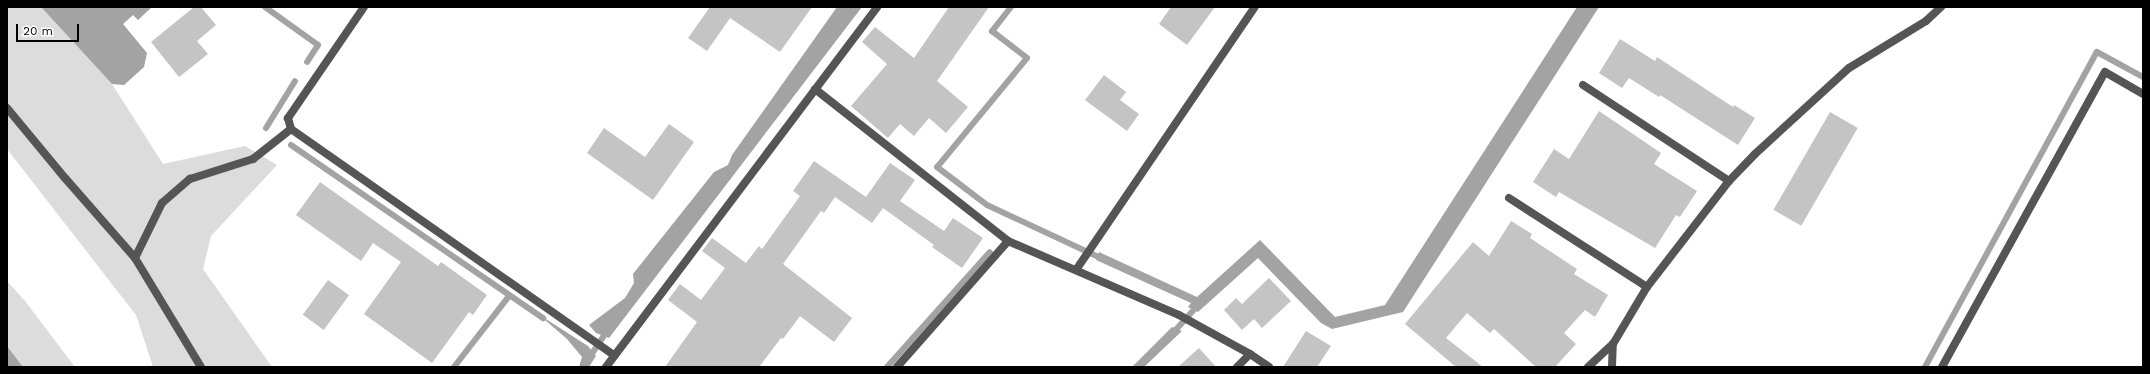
<!DOCTYPE html>
<style>
body{margin:0}
#map{position:relative;width:2150px;height:374px;overflow:hidden;background:#fff;font-family:"Work Sans",sans-serif}
div>[style]{position:absolute}
[style*='--x']{left:calc(var(--x)*1px);top:calc(var(--y)*1px);width:calc(var(--w)*1px);rotate:calc(var(--a)*1deg)}
.green>*{inset:0;background:#dcdcdc}
.water>*{inset:0;background:#a3a3a3}
.stream>*{height:6px;margin:-3px;padding:0 3px;transform-origin:3px;border-radius:3px;background:#a3a3a3}
.building>*{inset:0;background:#c4c4c4;transform-origin:0 0}
.service>*{height:8px;margin:-4px;padding:0 4px;transform-origin:4px;border-radius:4px;background:#555}
.minor>*{height:8px;margin:-4px;padding:0 4px;transform-origin:4px;border-radius:4px;background:#555}
span{translate:-50% -50%;white-space:nowrap;text-align:center;line-height:1.15;-webkit-text-stroke:3px #fff;paint-order:stroke}
.frame{position:absolute;inset:0;border:8px solid #000;pointer-events:none}
.scale{position:absolute;left:16px;top:24px;width:63px;height:18px;box-sizing:border-box;border:2px solid #000;border-top:0;padding-left:5px;font-size:12px;line-height:14px;white-space:nowrap;color:#000;-webkit-text-stroke:3px #fff;paint-order:stroke}
</style>
<div id="map">
<div class="green">
<div style="clip-path:polygon(7px 7px,41px 7px,112px 84px,163px 164px,245px 146px,277px 165px,211px 236px,203px 269px,272px 367px,153px 367px,136px 315px,7px 149px)"></div>
<div style="clip-path:polygon(7px 281px,25px 301px,75px 367px,23px 367px,7px 346px)"></div>
</div>
<div class="water">
<div style="clip-path:polygon(41px 7px,152px 7px,138px 20px,133px 15px,123px 24px,147px 53px,144px 67px,124px 85px,112px 84px)"></div>
<div style="clip-path:polygon(837px 7px,862px 7px,609px 338px,596px 333px,589px 325px,625px 298px,634px 283px,633px 274px,714px 172px,728px 165px,732px 155px)"></div>
<div style="clip-path:polygon(1577px 7px,1599px 7px,1403px 312px,1332px 329px,1321px 323px,1258px 258px,1198px 312px,1188px 307px,1191px 303px,1096px 260px,1099px 252px,1197px 297px,1260px 240px,1335px 317px,1385px 305px)"></div>
<div style="clip-path:polygon(538px 314px,588px 346px,596px 356px,589px 367px,579px 367px,582px 357px,567px 339px)"></div>
<div style="clip-path:polygon(1172px 327px,1182px 331px,1144px 367px,1132px 367px)"></div>
<div style="clip-path:polygon(7px 346px,23px 367px,7px 367px)"></div>
</div>
<div class="stream">
<div style="--x:265;--y:7;--w:65;--a:35.6"></div>
<div style="--x:318;--y:45;--w:20;--a:123"></div>
<div style="--x:1011;--y:7;--w:31;--a:128"></div>
<div style="--x:992;--y:31;--w:44;--a:37.6"></div>
<div style="--x:1027;--y:58;--w:141;--a:129.5"></div>
<div style="--x:937;--y:167;--w:63;--a:37.2"></div>
<div style="--x:987;--y:205;--w:128;--a:25"></div>
<div style="--x:266;--y:128;--w:55;--a:-58.3"></div>
<div style="--x:291;--y:145;--w:306;--a:34.5"></div>
<div style="--x:1172;--y:334;--w:39;--a:-48"></div>
<div style="--x:454;--y:367;--w:90;--a:-52.2"></div>
<div style="--x:583;--y:367;--w:43;--a:-56.3"></div>
<div style="--x:887;--y:367;--w:154;--a:-48.2"></div>
<div style="--x:1925;--y:367;--w:359;--a:-61.4"></div>
<div style="--x:2097;--y:52;--w:52;--a:28.5"></div>
</div>
<div class="building">
<div style="clip-path:polygon(194px 7px,201px 7px,216px 25px,197px 41px,208px 54px,179px 77px,151px 42px)"></div>
<div style="clip-path:polygon(710px 7px,812px 7px,780px 52px,730px 18px,707px 51px,688px 38px)"></div>
<div style="clip-path:polygon(949px 7px,989px 7px,937px 81px,968px 107px,946px 133px,929px 118px,914px 136px,900px 124px,888px 138px,851px 106px,887px 64px,862px 42px,875px 27px,914px 58px)"></div>
<div style="clip-path:polygon(1171px 7px,1215px 7px,1187px 45px,1159px 24px)"></div>
<div style="clip-path:polygon(1620px 39px,1655px 61px,1657px 57px,1733px 107px,1734px 105px,1755px 118px,1738px 145px,1660px 95px,1659px 97px,1629px 78px,1622px 88px,1599px 73px)"></div>
<div style="clip-path:polygon(1104px 75px,1126px 92px,1120px 100px,1139px 114px,1127px 131px,1085px 100px)"></div>
<div style="clip-path:polygon(1599px 111px,1661px 153px,1654px 164px,1697px 191px,1680px 217px,1676px 215px,1655px 248px,1559px 192px,1556px 197px,1533px 182px,1554px 149px,1569px 159px)"></div>
<div style="left:1830px;top:112px;width:32px;height:113px;rotate:30deg"></div>
<div style="clip-path:polygon(669px 124px,694px 142px,653px 200px,587px 153px,604px 128px,645px 157px)"></div>
<div style="clip-path:polygon(814px 161px,866px 197px,890px 163px,915px 180px,900px 201px,944px 231px,953px 218px,983px 238px,962px 268px,932px 247px,934px 245px,883px 208px,872px 223px,835px 197px,824px 213px,821px 211px,783px 264px,852px 318px,834px 342px,800px 316px,783px 339px,781px 338px,759px 367px,665px 367px,697px 322px,668px 300px,680px 284px,701px 300px,725px 268px,702px 251px,712px 238px,746px 263px,759px 246px,762px 249px,800px 196px,793px 191px)"></div>
<div style="clip-path:polygon(320px 182px,438px 266px,441px 262px,487px 295px,473px 315px,469px 312px,432px 363px,364px 314px,401px 262px,373px 243px,361px 261px,296px 215px)"></div>
<div style="clip-path:polygon(1511px 221px,1532px 234px,1530px 238px,1577px 269px,1574px 274px,1608px 295px,1595px 317px,1585px 310px,1564px 333px,1576px 344px,1555px 367px,1536px 367px,1494px 329px,1490px 333px,1467px 313px,1446px 338px,1483px 367px,1456px 367px,1405px 324px,1473px 242px,1489px 256px)"></div>
<div style="clip-path:polygon(1269px 278px,1291px 301px,1262px 328px,1254px 319px,1242px 330px,1224px 310px,1236px 298px,1242px 304px)"></div>
<div style="left:328px;top:280px;width:26px;height:43px;rotate:36deg"></div>
<div style="clip-path:polygon(1306px 331px,1331px 346px,1317px 367px,1283px 367px)"></div>
<div style="clip-path:polygon(1199px 348px,1216px 367px,1178px 367px)"></div>
</div>
<div class="service">
<div style="--x:1583;--y:85;--w:175;--a:33.3"></div>
<div style="--x:1509;--y:198;--w:164;--a:32.8"></div>
<div style="--x:1612;--y:367;--w:23;--a:-88"></div>
</div>
<div class="minor">
<div style="--x:364;--y:7;--w:135;--a:124.4"></div>
<div style="--x:288;--y:118;--w:11;--a:75"></div>
<div style="--x:291;--y:129;--w:394;--a:35"></div>
<div style="--x:815;--y:89;--w:246;--a:38.2"></div>
<div style="--x:1008;--y:241;--w:186;--a:23.4"></div>
<div style="--x:1179;--y:315;--w:81;--a:28.8"></div>
<div style="--x:1250;--y:354;--w:23;--a:34"></div>
<div style="--x:7;--y:108;--w:91;--a:50.4"></div>
<div style="--x:65;--y:178;--w:106;--a:48.8"></div>
<div style="--x:135;--y:258;--w:127;--a:58.8"></div>
<div style="--x:135;--y:258;--w:61;--a:-63.9"></div>
<div style="--x:162;--y:203;--w:37;--a:-41"></div>
<div style="--x:190;--y:179;--w:66;--a:-17.6"></div>
<div style="--x:253;--y:159;--w:48;--a:-38.3"></div>
<div style="--x:1076;--y:270;--w:318;--a:-55.8"></div>
<div style="--x:606;--y:367;--w:451;--a:-53"></div>
<div style="--x:897;--y:367;--w:168;--a:-48.6"></div>
<div style="--x:1237;--y:367;--w:18;--a:-45"></div>
<div style="--x:1588;--y:367;--w:34;--a:-43"></div>
<div style="--x:1613;--y:344;--w:66;--a:-59.2"></div>
<div style="--x:1647;--y:287;--w:134;--a:-52.3"></div>
<div style="--x:1729;--y:181;--w:37;--a:-46"></div>
<div style="--x:1755;--y:154;--w:127;--a:-42.5"></div>
<div style="--x:1849;--y:68;--w:90;--a:-31.4"></div>
<div style="--x:1926;--y:21;--w:21;--a:-43"></div>
<div style="--x:1942;--y:367;--w:337;--a:-61.1"></div>
<div style="--x:2105;--y:72;--w:44;--a:30.1"></div>
</div>
<div class="frame"></div>
<div class="scale">20 m</div>
</div>
